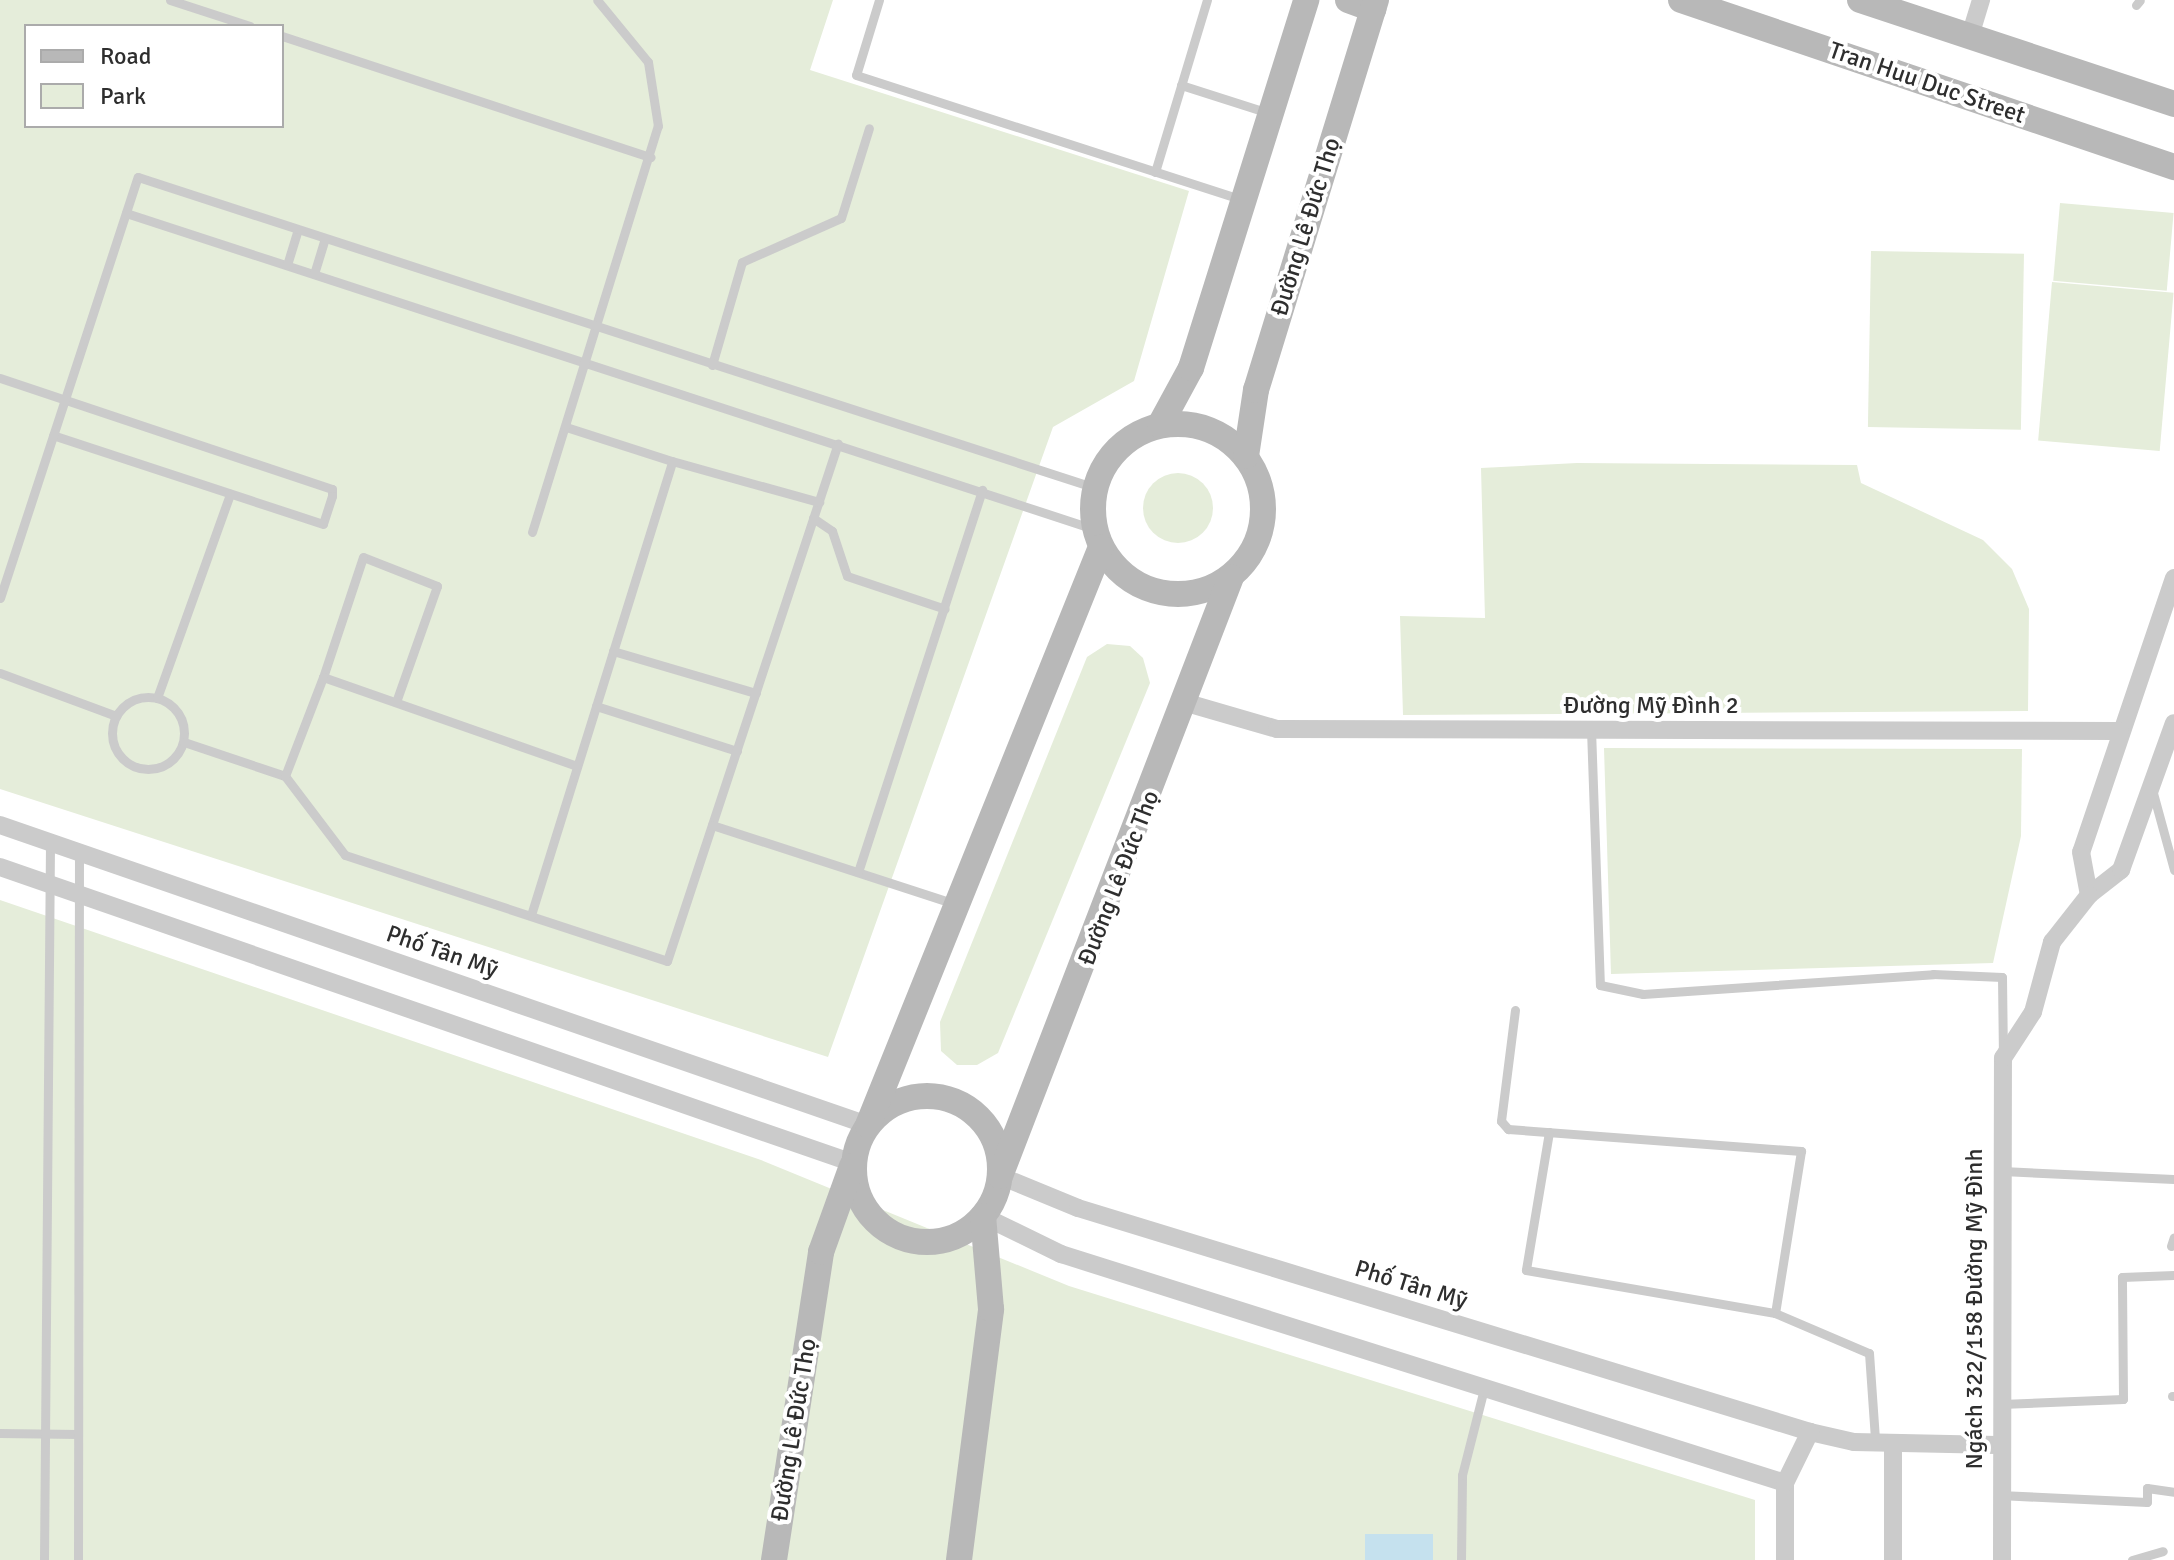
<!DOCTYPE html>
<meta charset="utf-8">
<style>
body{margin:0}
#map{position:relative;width:2174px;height:1560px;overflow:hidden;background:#fff;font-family:Signika,sans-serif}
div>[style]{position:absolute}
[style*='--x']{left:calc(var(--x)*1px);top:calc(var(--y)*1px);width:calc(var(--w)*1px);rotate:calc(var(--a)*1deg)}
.green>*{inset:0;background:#e5edda;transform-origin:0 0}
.round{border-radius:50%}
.water>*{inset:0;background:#c5e1ee;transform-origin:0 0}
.lane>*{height:9px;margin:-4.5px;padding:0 4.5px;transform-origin:4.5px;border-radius:4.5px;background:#cbcbcb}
.lane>.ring{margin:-4.5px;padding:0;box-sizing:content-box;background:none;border:9px solid #cbcbcb;border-radius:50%}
.street>*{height:18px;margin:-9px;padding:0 9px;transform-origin:9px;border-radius:9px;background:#cbcbcb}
.secondary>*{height:26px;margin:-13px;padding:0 13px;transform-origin:13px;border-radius:13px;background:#b8b8b8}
.secondary>.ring{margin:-13px;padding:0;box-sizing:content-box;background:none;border:26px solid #b8b8b8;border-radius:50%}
span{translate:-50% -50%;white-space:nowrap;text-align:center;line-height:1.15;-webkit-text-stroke:8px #fff;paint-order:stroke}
.street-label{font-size:24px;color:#2e2e2e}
.legend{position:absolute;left:24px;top:24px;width:260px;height:104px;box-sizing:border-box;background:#fff;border:2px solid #ababab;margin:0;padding:10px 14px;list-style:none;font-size:24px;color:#2e2e2e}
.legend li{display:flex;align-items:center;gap:16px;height:40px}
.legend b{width:40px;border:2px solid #ababab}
</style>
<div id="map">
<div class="green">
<div style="clip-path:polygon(evenodd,0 0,833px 0,810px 70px,1189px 191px,1134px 381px,1053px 427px,828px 1057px,0 789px,0 0,26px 26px,282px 26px,282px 126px,26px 126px,26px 26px)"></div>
<div style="left:2060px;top:203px;width:114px;height:78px;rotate:5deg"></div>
<div style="left:1871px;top:251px;width:153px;height:176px;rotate:1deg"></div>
<div style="left:2052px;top:282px;width:122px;height:159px;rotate:5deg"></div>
<div style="clip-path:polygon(1577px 463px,1857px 465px,1861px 483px,1983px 540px,2012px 569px,2029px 609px,2028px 711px,1403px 715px,1400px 616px,1485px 618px,1481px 468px)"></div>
<div class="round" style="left:1143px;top:473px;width:70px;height:70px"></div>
<div style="clip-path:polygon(1107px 644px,1130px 646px,1143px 658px,1150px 683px,998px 1053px,977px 1065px,957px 1065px,941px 1051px,940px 1022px,1087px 657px)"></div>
<div style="clip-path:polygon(1604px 748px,2022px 749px,2021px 836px,1993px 963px,1611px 974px)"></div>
<div style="clip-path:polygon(0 900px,761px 1160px,1069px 1286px,1755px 1500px,1755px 1560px,0 1560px)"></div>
</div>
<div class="water">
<div style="left:1433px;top:1534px;width:26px;height:68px;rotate:90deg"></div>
</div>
<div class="lane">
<div style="--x:170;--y:0;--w:84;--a:18"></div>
<div style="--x:879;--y:0;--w:78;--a:107"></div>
<div style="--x:856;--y:75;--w:406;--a:17.9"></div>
<div style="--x:2136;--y:5;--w:6;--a:-51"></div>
<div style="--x:282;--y:36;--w:388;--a:18.2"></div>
<div style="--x:1181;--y:85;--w:92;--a:17.7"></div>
<div style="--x:1155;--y:172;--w:180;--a:-73.2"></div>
<div style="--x:126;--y:213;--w:1018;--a:18.08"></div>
<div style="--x:287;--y:265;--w:37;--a:-73"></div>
<div style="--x:314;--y:274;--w:37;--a:-73"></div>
<div style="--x:712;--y:365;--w:107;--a:-73.8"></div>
<div style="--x:742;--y:262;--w:108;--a:-24"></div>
<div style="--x:841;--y:218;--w:94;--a:-72.7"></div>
<div style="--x:0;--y:378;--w:350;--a:18.5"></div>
<div style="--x:332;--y:489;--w:7;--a:90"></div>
<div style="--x:332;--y:496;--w:29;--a:108"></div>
<div style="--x:323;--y:524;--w:284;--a:-161.8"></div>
<div style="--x:566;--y:427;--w:111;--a:17.8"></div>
<div style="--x:813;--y:518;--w:23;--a:34"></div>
<div style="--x:832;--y:531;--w:47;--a:71.6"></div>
<div style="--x:847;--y:576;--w:103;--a:18.6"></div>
<div style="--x:532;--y:532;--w:425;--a:-72.8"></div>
<div style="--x:658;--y:126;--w:65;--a:-98.9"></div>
<div style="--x:648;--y:62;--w:80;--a:-129.4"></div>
<div style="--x:0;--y:598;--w:443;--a:-71.9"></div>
<div style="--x:138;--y:177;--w:1007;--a:17.99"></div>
<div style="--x:613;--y:651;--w:149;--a:16.4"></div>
<div style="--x:0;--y:673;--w:124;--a:20.3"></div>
<div class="ring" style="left:112px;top:697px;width:63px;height:63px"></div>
<div style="--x:157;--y:698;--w:217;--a:-70.3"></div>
<div style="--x:396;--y:702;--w:123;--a:-70.5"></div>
<div style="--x:437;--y:586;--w:79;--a:-158.6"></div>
<div style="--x:363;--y:557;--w:126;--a:108.4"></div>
<div style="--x:323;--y:677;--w:269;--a:19.3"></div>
<div style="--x:596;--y:706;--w:148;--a:17.7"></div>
<div style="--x:1591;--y:729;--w:256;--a:88"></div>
<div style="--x:1600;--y:985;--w:44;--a:11.8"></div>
<div style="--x:1643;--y:994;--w:291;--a:-3.9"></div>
<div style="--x:1933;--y:974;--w:69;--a:2.5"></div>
<div style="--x:2002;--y:977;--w:78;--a:89.3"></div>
<div style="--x:184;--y:742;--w:107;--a:18.6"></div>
<div style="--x:285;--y:776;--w:99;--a:52.8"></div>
<div style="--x:345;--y:855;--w:339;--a:18.2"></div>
<div style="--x:667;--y:961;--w:545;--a:-71.73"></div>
<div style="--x:285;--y:776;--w:106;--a:-69"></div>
<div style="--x:2153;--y:793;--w:80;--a:74.7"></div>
<div style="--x:712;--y:825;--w:256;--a:18"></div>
<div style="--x:858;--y:872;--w:402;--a:-72"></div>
<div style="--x:531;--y:915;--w:475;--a:-72.7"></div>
<div style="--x:672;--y:461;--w:153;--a:15.6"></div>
<div style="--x:1515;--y:1010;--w:112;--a:97.2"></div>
<div style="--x:1501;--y:1121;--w:11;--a:49"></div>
<div style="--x:1508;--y:1129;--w:294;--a:4.3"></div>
<div style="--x:1801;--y:1151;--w:164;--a:99.1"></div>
<div style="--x:1775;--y:1313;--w:102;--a:23.1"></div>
<div style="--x:1869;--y:1353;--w:86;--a:86"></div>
<div style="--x:1549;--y:1132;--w:140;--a:99.5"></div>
<div style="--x:1526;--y:1270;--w:253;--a:9.8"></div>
<div style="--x:2002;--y:1171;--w:172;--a:2.7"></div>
<div style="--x:2171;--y:1246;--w:9;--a:-72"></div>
<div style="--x:2172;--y:1396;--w:2;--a:0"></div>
<div style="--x:2001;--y:1404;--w:122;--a:-2.3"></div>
<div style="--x:2123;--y:1399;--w:122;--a:-90.5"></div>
<div style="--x:2122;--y:1277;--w:52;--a:-2.2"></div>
<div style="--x:0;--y:1433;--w:78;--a:0.7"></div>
<div style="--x:1999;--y:1495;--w:148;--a:2.7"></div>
<div style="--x:2147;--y:1502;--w:14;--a:-90"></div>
<div style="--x:2147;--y:1488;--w:27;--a:8"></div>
<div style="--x:44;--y:1560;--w:718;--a:-89.52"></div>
<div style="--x:78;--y:1560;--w:708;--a:-89.92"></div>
<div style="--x:1461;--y:1560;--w:85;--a:-89.3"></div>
<div style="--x:1462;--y:1475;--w:89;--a:-75.7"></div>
<div style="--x:2132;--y:1560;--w:32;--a:-16"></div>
</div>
<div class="street">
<div style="--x:1970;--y:36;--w:38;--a:-73"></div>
<div style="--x:2174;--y:578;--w:289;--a:108.7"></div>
<div style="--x:2081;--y:852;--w:44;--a:79.5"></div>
<div style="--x:2089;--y:895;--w:41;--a:-38"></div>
<div style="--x:2121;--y:870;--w:156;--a:-70.2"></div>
<div style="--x:1187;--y:703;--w:94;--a:16.1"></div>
<div style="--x:1277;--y:729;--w:843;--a:0.14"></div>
<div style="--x:0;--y:825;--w:918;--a:19.07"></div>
<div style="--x:0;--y:867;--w:903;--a:19.14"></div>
<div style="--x:1000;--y:1176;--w:84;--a:22.3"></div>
<div style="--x:1078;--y:1208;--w:766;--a:17.01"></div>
<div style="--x:1810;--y:1432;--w:45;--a:12.8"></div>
<div style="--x:1854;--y:1442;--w:143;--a:1.2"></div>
<div style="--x:983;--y:1216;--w:87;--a:26"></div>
<div style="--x:1061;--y:1254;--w:759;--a:17.55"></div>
<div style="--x:1785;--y:1560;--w:77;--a:-90"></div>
<div style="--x:1785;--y:1483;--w:57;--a:-63.9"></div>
<div style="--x:1893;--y:1560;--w:116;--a:-90"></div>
<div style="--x:2002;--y:1560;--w:502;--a:-89.89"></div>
<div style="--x:2003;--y:1058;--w:55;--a:-56.9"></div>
<div style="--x:2033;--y:1012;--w:73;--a:-74.8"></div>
<div style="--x:2052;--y:942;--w:60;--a:-51.8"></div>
</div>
<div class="secondary">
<div style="--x:1348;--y:0;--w:27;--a:20"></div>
<div style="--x:1681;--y:0;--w:521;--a:18.71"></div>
<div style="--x:1860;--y:0;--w:331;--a:18.3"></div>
<div class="ring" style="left:1093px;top:424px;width:144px;height:144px"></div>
<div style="--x:1160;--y:425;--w:65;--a:-61.5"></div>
<div style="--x:1191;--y:368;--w:386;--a:-72.6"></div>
<div style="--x:1246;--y:456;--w:67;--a:-81.4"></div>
<div style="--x:1256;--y:390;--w:408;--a:-72.9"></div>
<div class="ring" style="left:854px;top:1096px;width:120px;height:120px"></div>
<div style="--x:868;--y:1125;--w:623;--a:-68.04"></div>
<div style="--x:1000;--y:1176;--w:642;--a:-68.91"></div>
<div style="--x:774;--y:1560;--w:312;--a:-81.3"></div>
<div style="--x:821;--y:1252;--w:91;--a:-70.2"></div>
<div style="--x:959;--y:1560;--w:253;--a:-82.7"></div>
<div style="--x:991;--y:1309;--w:93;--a:-94.9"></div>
</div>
<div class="street-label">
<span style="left:1927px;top:83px;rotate:19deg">Tran Huu Duc Street</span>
<span style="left:1306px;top:227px;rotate:-73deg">Đường Lê Đức Thọ</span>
<span style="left:1651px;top:706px">Đường Mỹ Đình 2</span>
<span style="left:1119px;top:878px;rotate:-69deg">Đường Lê Đức Thọ</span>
<span style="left:442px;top:952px;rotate:19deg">Phố Tân Mỹ</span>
<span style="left:1411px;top:1285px;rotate:17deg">Phố Tân Mỹ</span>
<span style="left:1975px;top:1309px;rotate:-90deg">Ngách 322/158 Đường Mỹ Đình</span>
<span style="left:794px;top:1430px;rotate:-81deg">Đường Lê Đức Thọ</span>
</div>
<ul class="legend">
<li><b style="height:10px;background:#b8b8b8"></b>Road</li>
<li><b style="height:22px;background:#e5edda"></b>Park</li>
</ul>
</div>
